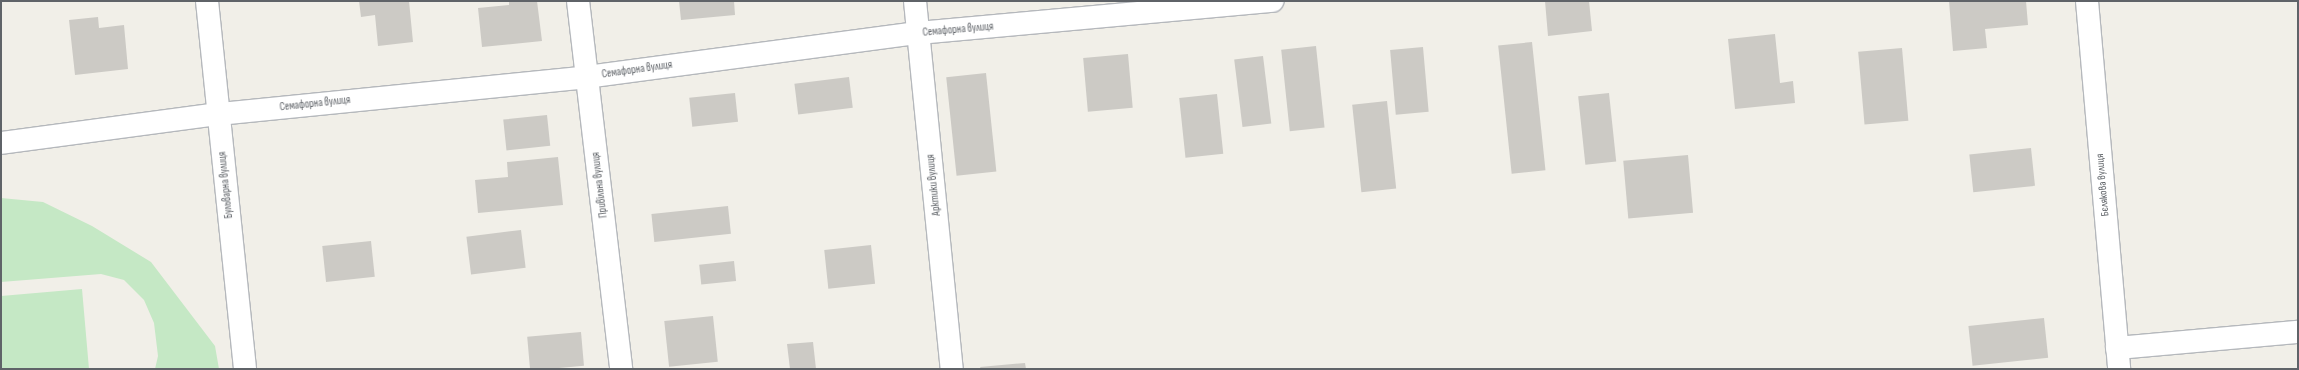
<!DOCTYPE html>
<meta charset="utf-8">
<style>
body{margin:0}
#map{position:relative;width:2299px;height:370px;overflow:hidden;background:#f1efe8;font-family:"Sofia Sans Condensed",sans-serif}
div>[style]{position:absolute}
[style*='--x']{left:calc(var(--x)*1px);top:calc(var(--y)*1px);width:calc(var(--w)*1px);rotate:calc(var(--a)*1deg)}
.green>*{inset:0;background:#c5e8c5}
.building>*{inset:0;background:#cccac5;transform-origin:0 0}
.roads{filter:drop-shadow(1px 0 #b5b8bc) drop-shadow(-1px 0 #b5b8bc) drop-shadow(0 1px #b5b8bc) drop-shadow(0 -1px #b5b8bc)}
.minor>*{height:22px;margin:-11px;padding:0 11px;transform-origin:11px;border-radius:11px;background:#fff}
span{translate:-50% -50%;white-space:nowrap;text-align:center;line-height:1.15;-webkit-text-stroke:3px #fff;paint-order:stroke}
.street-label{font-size:11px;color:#5f6368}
.frame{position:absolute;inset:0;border:2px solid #5f6368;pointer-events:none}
</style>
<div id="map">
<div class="green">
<div style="clip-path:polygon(1px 198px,43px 202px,92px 226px,151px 262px,215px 346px,219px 369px,155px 369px,158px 356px,154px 323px,144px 300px,124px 280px,101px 274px,1px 282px)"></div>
<div style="clip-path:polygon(82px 289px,89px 369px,1px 369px,1px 296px)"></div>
</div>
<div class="building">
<div style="clip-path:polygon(359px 1px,409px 1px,413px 42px,378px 46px,375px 15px,361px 17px)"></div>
<div style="clip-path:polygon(509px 1px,537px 1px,542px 41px,482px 47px,478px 8px,509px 5px)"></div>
<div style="clip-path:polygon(679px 1px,734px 1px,735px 15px,681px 20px)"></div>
<div style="clip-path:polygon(1545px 1px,1589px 1px,1592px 31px,1548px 36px)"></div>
<div style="clip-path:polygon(1949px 1px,2026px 1px,2028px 25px,1985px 29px,1987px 48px,1953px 51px)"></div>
<div style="clip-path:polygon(98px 17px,99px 28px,124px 25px,128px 69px,75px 75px,69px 20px)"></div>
<div style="clip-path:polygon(1775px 34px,1780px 83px,1793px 81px,1795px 103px,1735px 109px,1728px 39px)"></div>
<div style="left:1532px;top:42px;width:129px;height:34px;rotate:84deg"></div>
<div style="left:1316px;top:46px;width:82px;height:35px;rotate:84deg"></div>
<div style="left:1423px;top:47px;width:65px;height:33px;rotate:85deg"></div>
<div style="left:1902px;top:48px;width:73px;height:44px;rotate:85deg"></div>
<div style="left:1128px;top:54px;width:54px;height:45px;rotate:85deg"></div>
<div style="left:1263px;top:56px;width:68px;height:29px;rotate:83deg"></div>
<div style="left:986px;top:73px;width:99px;height:40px;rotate:84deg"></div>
<div style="left:849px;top:77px;width:31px;height:55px;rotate:83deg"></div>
<div style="left:735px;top:93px;width:29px;height:46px;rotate:84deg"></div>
<div style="left:1609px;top:93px;width:69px;height:31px;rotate:84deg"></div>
<div style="left:1217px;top:94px;width:60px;height:38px;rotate:84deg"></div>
<div style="left:1387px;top:101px;width:88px;height:35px;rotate:84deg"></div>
<div style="left:547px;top:115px;width:31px;height:44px;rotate:84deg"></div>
<div style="left:2031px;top:148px;width:38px;height:62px;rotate:84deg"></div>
<div style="left:1688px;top:155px;width:58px;height:65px;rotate:85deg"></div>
<div style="clip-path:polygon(558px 157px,563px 205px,478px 213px,475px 180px,508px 177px,507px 162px)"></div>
<div style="left:728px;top:206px;width:28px;height:77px;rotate:84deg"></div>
<div style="left:521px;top:230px;width:38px;height:55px;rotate:83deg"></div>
<div style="left:371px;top:241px;width:36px;height:49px;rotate:84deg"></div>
<div style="left:871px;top:245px;width:39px;height:47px;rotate:84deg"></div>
<div style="left:734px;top:261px;width:20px;height:35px;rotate:84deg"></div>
<div style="left:713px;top:316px;width:46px;height:49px;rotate:84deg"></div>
<div style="left:2044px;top:318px;width:40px;height:76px;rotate:84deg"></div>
<div style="left:581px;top:332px;width:34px;height:54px;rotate:85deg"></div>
<div style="clip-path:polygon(813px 342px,816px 369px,790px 369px,787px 344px)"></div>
<div style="clip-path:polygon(1025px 363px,1026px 369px,981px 369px,980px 367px)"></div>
</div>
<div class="roads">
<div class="minor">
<div style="--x:207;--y:1;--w:370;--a:84.1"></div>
<div style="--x:578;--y:1;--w:371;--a:83.3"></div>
<div style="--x:915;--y:1;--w:370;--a:84.3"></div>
<div style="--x:2087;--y:1;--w:369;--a:85"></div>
<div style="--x:1;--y:143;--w:220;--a:-7.6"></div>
<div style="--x:219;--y:114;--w:370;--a:-5.7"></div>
<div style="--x:587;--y:77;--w:334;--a:-7.6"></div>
<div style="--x:918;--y:33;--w:356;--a:-5.2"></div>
<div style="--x:2117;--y:348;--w:182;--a:-5.1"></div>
</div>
</div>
<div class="street-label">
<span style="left:958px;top:30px;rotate:-5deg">Семафорна вулиця</span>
<span style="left:637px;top:70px;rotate:-8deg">Семафорна вулиця</span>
<span style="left:315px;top:104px;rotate:-6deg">Семафорна вулиця</span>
<span style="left:226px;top:185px;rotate:-96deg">Бульварна вулиця</span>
<span style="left:600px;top:185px;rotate:-97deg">Привільна вулиця</span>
<span style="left:934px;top:185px;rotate:-96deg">Арктики вулиця</span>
<span style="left:2103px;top:185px;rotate:-95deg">Бєлякова вулиця</span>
</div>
<div class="frame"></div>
</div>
